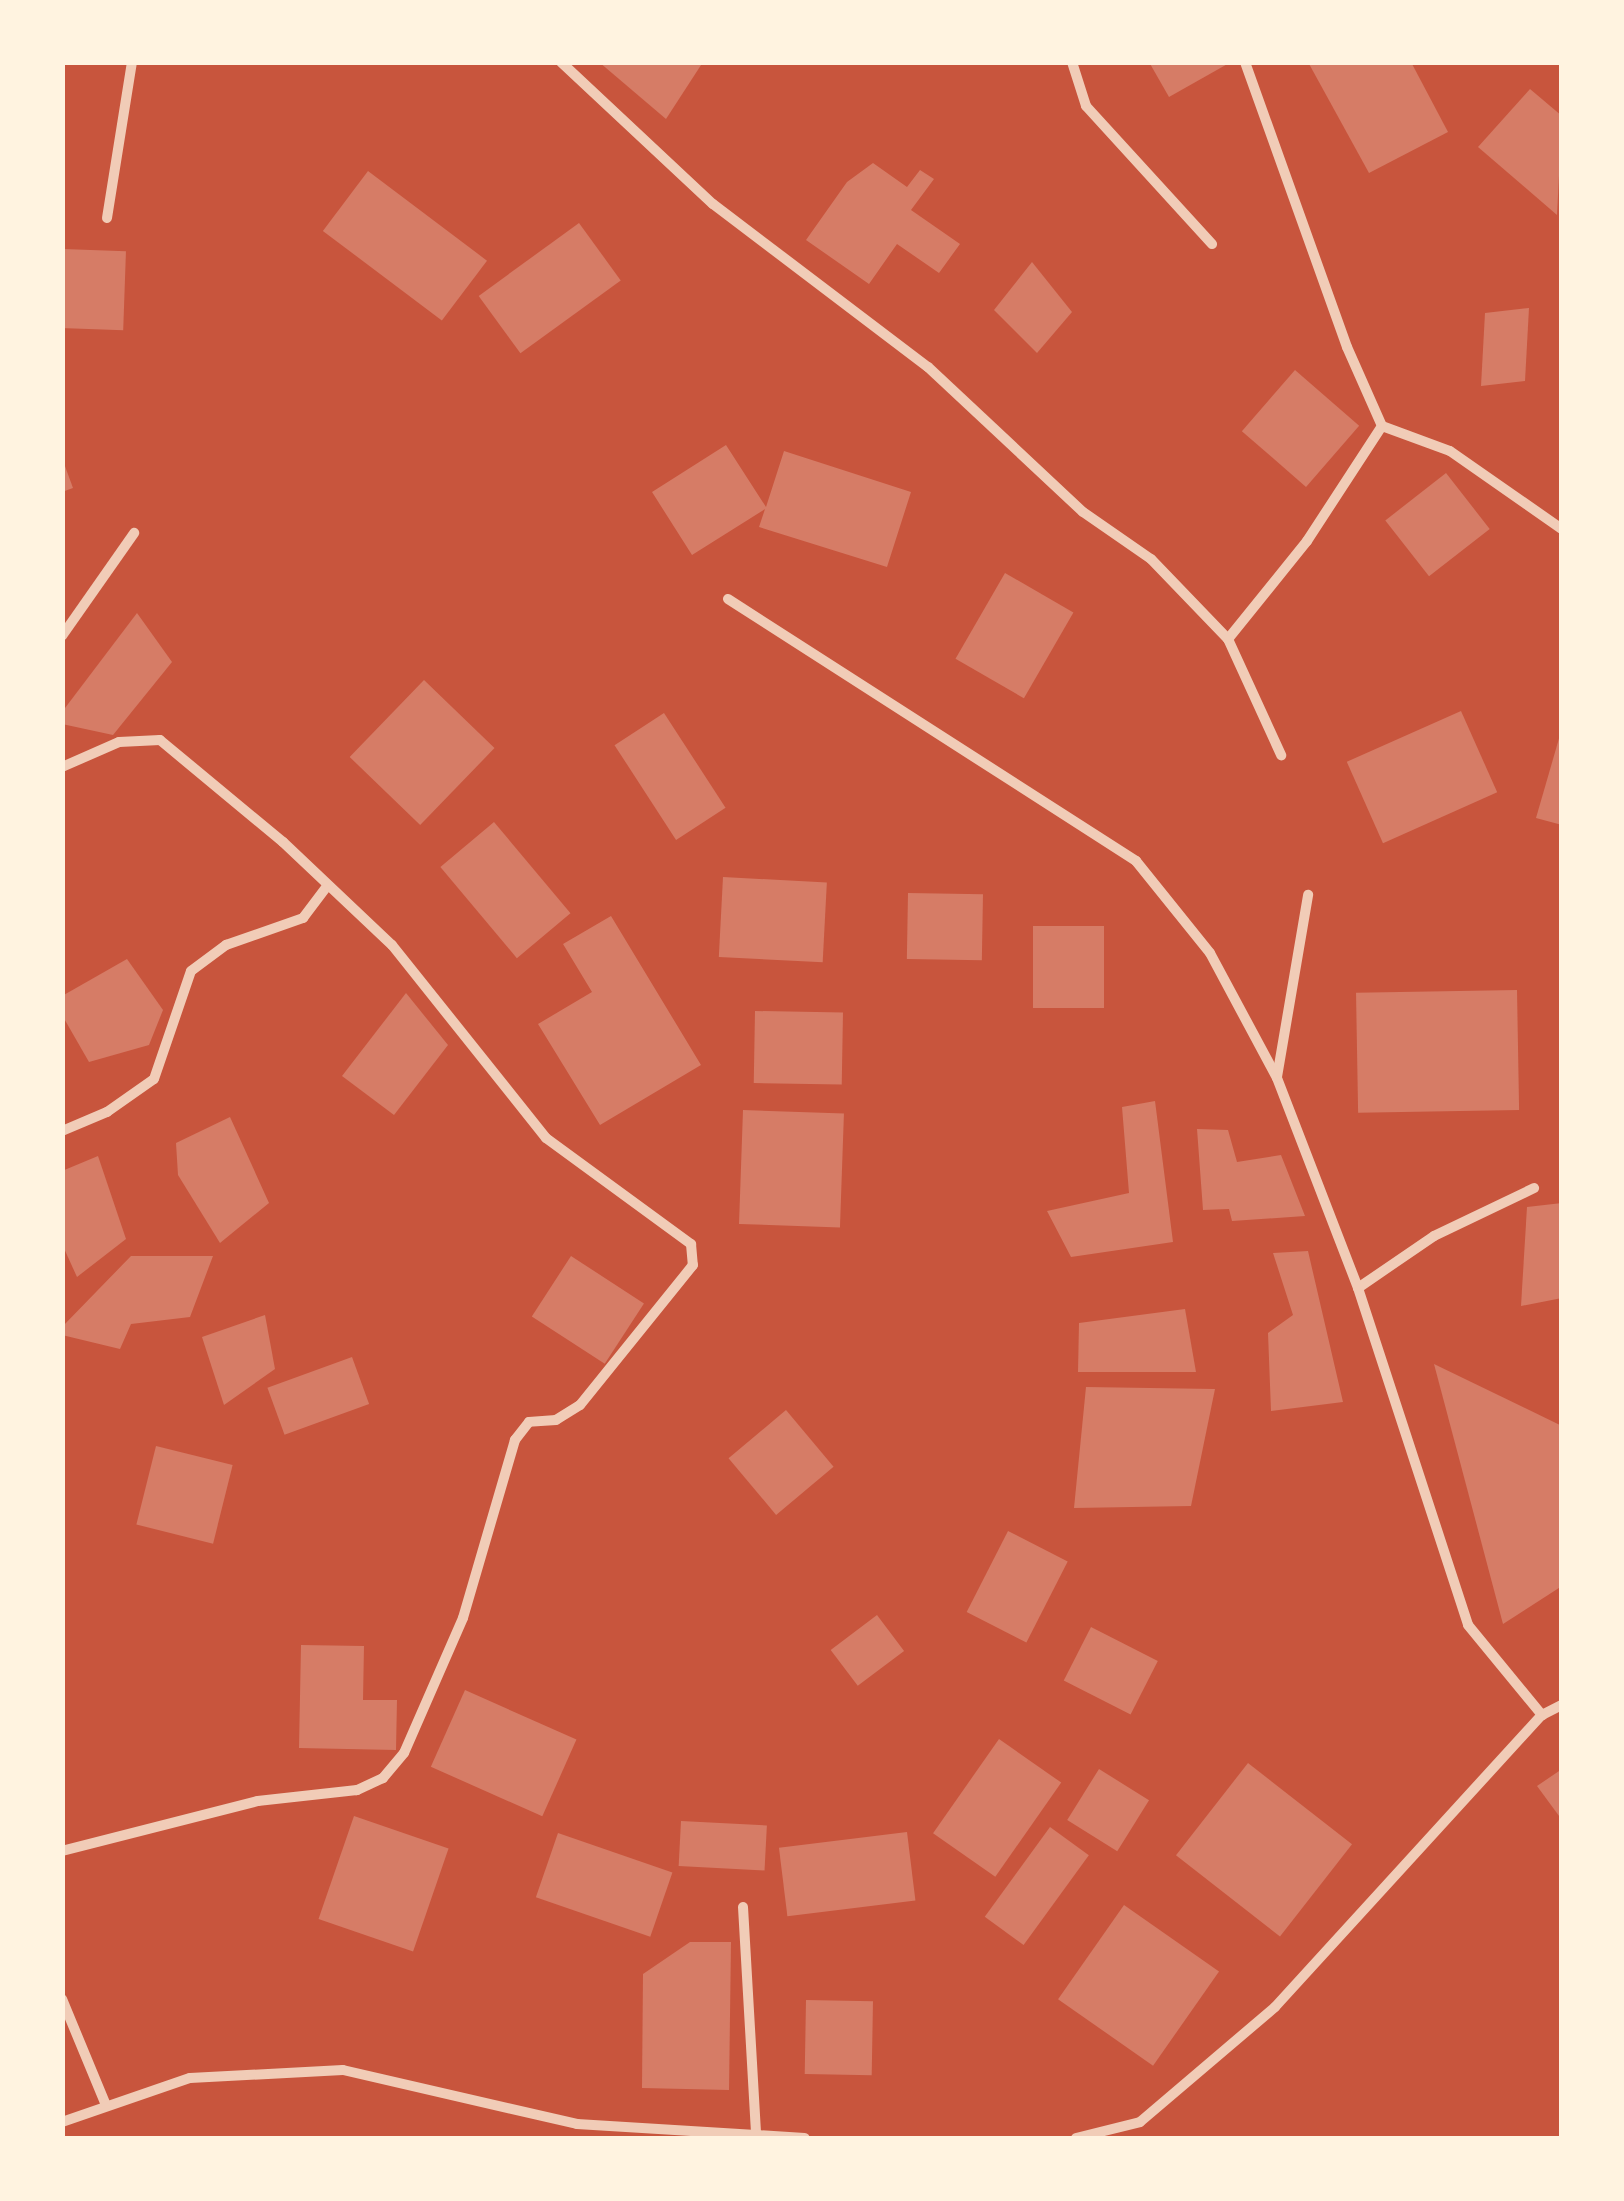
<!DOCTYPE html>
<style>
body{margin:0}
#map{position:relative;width:1624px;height:2201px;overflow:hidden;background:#c8553d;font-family:"Fira Sans Condensed",sans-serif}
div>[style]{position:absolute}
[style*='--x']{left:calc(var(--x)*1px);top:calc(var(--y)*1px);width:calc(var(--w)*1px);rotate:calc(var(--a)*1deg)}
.building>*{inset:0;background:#d67c66;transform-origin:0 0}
.minor>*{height:10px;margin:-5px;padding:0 5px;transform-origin:5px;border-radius:5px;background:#f1ccb7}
span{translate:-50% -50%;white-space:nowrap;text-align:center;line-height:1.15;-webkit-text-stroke:8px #fff3e0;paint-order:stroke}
.frame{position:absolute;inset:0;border:65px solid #fff3e0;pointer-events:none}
</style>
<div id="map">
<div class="building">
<div style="clip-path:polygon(599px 62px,703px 62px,666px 119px)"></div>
<div style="clip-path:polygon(1149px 62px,1231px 62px,1169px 97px)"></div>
<div style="clip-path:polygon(1308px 62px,1411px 62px,1448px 132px,1369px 173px)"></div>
<div style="clip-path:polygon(1530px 89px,1562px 116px,1557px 215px,1478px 147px)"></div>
<div style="clip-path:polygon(873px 163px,907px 187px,920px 170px,934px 179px,911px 210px,960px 244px,939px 273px,897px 244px,869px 284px,806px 240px,847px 182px)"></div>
<div style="left:368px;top:171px;width:149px;height:75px;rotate:37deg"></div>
<div style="left:579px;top:223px;width:71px;height:124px;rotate:54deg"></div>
<div style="left:63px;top:249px;width:63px;height:79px;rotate:2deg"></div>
<div style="clip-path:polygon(1032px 262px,1072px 312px,1037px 353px,994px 310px)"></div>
<div style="clip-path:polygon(1529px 308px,1525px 381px,1481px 386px,1485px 313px)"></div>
<div style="left:1295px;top:370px;width:85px;height:81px;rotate:41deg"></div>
<div style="clip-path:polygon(726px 445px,766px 507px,784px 451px,911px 492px,887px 567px,759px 527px,765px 509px,692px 555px,652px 492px)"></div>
<div style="clip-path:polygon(62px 458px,73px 488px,62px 492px)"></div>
<div style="left:1446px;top:473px;width:71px;height:77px;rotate:52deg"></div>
<div style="left:1005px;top:573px;width:79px;height:99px;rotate:30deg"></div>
<div style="clip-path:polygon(137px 613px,172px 662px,113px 735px,62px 724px,62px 712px)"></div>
<div style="left:424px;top:680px;width:98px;height:107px;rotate:44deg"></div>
<div style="left:1461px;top:711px;width:89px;height:125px;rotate:66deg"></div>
<div style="left:664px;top:713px;width:113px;height:59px;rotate:57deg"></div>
<div style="clip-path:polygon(1560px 735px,1562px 735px,1562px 825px,1536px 818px)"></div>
<div style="left:494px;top:822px;width:119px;height:70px;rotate:50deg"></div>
<div style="left:723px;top:877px;width:104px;height:80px;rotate:3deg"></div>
<div style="left:908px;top:893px;width:75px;height:66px;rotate:1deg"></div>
<div style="clip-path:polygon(611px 916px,701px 1065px,600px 1125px,538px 1024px,592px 992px,563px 944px)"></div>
<div style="left:1033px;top:926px;width:71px;height:82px"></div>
<div style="clip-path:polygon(127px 959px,163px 1010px,149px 1045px,89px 1062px,62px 1015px,62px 996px)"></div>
<div style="left:1517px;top:990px;width:120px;height:161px;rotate:89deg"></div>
<div style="clip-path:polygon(406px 993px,448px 1045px,394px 1115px,342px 1076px)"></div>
<div style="left:755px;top:1011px;width:88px;height:72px;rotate:1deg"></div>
<div style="clip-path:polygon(1155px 1101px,1173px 1242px,1071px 1257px,1047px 1211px,1129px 1193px,1122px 1107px)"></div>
<div style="left:743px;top:1110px;width:101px;height:114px;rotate:2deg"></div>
<div style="clip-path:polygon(230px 1117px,269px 1203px,220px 1243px,178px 1175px,176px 1143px)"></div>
<div style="clip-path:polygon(1197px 1129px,1228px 1130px,1237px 1162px,1281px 1155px,1305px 1216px,1232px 1221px,1229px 1209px,1203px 1210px)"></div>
<div style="clip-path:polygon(98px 1156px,126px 1239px,77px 1277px,62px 1244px,62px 1171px)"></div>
<div style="clip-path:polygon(1562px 1203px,1562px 1298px,1521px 1306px,1527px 1207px)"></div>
<div style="clip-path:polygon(1308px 1251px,1343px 1402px,1271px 1411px,1268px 1333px,1293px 1315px,1273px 1253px)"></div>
<div style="clip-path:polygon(131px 1256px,213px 1256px,190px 1317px,131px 1324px,120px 1349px,62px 1335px,62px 1327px)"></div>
<div style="left:571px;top:1256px;width:87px;height:72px;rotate:33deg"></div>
<div style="clip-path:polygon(1185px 1309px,1196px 1372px,1078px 1372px,1079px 1323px)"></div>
<div style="clip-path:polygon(265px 1315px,275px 1369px,224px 1405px,202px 1337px)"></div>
<div style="left:352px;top:1357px;width:50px;height:90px;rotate:70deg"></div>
<div style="clip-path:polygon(1434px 1364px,1562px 1426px,1562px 1586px,1503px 1624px)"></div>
<div style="clip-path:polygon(1086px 1387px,1215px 1389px,1191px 1506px,1074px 1508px)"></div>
<div style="left:786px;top:1410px;width:74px;height:75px;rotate:50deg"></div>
<div style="left:156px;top:1446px;width:79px;height:81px;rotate:14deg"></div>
<div style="left:1008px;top:1531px;width:67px;height:91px;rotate:27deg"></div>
<div style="left:877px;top:1615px;width:45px;height:58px;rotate:53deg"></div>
<div style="left:1091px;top:1627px;width:75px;height:60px;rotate:27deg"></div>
<div style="clip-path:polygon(301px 1645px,364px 1646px,363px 1700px,397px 1700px,396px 1750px,299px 1748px)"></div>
<div style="left:465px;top:1690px;width:122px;height:84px;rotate:24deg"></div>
<div style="left:999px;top:1739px;width:76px;height:115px;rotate:35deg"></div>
<div style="left:1248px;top:1763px;width:132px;height:117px;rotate:38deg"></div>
<div style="left:1099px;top:1769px;width:59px;height:60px;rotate:32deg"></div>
<div style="clip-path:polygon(1562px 1769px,1562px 1820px,1537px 1786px)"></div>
<div style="left:354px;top:1816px;width:100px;height:109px;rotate:19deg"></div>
<div style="left:681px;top:1821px;width:86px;height:45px;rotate:3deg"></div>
<div style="left:1050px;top:1827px;width:48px;height:111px;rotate:36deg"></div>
<div style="left:907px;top:1832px;width:69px;height:129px;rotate:83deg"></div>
<div style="left:558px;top:1833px;width:121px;height:68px;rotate:19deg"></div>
<div style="left:1124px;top:1905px;width:116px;height:115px;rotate:35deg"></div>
<div style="clip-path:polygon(690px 1942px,731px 1942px,729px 2090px,642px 2088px,643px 1974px)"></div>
<div style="left:806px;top:2000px;width:67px;height:74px;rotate:1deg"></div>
</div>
<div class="minor">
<div style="--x:561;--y:62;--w:208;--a:43.1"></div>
<div style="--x:713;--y:204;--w:270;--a:37.2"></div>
<div style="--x:928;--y:367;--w:212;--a:43.1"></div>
<div style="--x:1083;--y:512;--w:83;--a:34.7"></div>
<div style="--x:1151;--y:559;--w:111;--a:46.1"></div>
<div style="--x:1228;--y:639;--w:128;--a:65.4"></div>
<div style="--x:1072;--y:62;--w:46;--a:72.3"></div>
<div style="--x:1086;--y:106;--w:187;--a:47.6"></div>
<div style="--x:107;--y:218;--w:158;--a:-80.9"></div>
<div style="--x:1382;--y:426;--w:72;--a:20.2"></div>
<div style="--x:1450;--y:451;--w:136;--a:34.9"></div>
<div style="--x:728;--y:599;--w:485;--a:32.7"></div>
<div style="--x:1136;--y:861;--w:118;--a:51.2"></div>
<div style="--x:1210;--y:953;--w:142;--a:61.8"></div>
<div style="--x:1277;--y:1078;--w:225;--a:68.9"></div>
<div style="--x:1358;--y:1288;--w:354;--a:71.9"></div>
<div style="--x:1468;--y:1625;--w:117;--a:50.6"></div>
<div style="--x:62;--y:636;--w:126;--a:-55"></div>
<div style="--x:1228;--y:639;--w:126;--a:-51.1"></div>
<div style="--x:1307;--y:541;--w:137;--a:-56.9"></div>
<div style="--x:1382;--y:426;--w:86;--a:-113.9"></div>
<div style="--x:1347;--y:347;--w:303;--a:-109.7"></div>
<div style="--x:62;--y:767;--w:62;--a:-23.7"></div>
<div style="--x:119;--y:742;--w:41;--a:-2.8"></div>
<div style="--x:160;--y:740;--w:160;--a:39.7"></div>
<div style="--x:283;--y:842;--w:150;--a:43.4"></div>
<div style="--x:392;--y:945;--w:247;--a:51.4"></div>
<div style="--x:546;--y:1138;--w:180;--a:36.2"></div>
<div style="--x:691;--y:1244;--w:21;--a:85"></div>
<div style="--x:693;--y:1265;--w:180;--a:128.9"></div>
<div style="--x:580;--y:1405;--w:28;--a:148"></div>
<div style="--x:556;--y:1420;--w:27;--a:176"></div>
<div style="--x:529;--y:1422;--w:23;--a:128"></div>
<div style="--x:515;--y:1440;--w:185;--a:106.3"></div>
<div style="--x:463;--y:1618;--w:147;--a:113.6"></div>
<div style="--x:404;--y:1753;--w:33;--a:130"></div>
<div style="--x:383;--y:1778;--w:29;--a:155"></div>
<div style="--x:357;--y:1790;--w:100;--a:173.7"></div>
<div style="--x:258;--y:1801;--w:202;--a:165.7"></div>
<div style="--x:1277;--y:1077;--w:185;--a:-80.3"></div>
<div style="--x:62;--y:1131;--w:49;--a:-22.9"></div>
<div style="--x:107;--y:1112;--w:57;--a:-35.1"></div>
<div style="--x:154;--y:1079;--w:114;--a:-71.1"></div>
<div style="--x:191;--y:971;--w:44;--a:-36.6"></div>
<div style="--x:226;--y:945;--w:82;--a:-19.3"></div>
<div style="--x:303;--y:918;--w:41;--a:-52.9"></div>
<div style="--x:1358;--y:1288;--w:92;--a:-34.4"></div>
<div style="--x:1434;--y:1236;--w:111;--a:-25.6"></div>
<div style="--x:743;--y:1907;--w:225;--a:86.7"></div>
<div style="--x:62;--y:1999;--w:113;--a:67.5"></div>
<div style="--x:62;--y:2122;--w:135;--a:-19"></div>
<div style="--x:190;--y:2078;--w:153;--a:-3"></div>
<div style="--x:343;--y:2070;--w:240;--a:13"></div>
<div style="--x:577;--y:2124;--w:228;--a:3.5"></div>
<div style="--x:1076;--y:2138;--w:66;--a:-14"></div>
<div style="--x:1140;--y:2122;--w:177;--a:-40.4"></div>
<div style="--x:1275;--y:2007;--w:396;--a:-47.6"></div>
<div style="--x:1542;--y:1715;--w:22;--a:-27"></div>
</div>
<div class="frame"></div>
</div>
